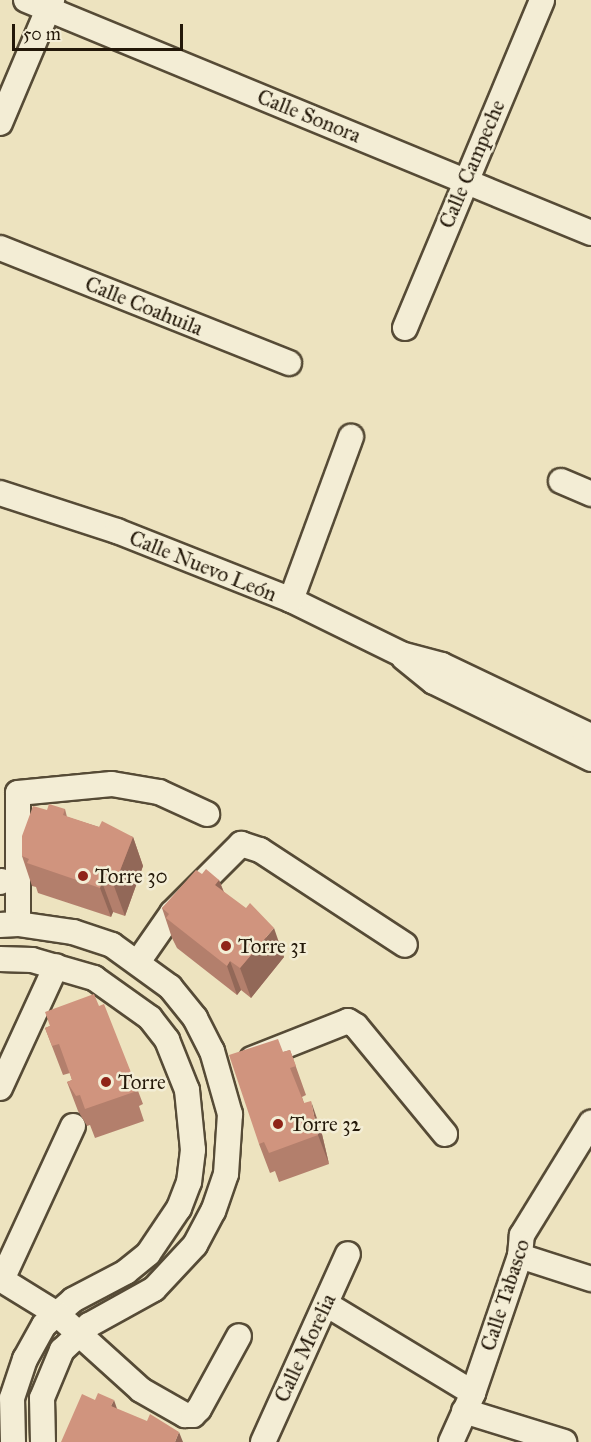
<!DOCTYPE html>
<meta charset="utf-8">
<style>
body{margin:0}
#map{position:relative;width:591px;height:1442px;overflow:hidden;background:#ede3bf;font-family:"IM FELL Great Primer",serif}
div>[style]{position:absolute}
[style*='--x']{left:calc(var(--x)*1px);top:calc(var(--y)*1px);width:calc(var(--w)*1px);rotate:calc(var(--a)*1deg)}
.roads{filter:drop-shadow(2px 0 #564b36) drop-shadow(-2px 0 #564b36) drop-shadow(0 2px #564b36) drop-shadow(0 -2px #564b36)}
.minor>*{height:24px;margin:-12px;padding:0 12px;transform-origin:12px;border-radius:12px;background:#f3edd5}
.wall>*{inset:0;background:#b37f6c}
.shaded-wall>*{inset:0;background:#926858}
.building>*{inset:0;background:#d0947e}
.dots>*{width:16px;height:16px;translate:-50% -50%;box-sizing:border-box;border:3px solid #f3edd5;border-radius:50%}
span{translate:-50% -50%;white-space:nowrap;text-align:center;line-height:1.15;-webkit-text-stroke:5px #f3edd5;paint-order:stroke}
.street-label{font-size:21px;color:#231809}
.poi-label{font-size:21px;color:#231809}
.left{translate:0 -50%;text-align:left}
.scale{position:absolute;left:12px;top:24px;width:171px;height:27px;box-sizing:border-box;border:3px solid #231809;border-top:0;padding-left:8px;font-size:18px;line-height:21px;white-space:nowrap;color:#231809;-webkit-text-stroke:4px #f3edd5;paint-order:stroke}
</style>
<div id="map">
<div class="roads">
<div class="minor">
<div style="--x:26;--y:0;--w:611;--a:22.41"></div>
<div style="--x:0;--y:123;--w:134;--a:-67.1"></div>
<div style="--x:0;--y:248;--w:311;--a:21.7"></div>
<div style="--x:405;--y:328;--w:355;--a:-67.3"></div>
<div style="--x:561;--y:481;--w:33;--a:23"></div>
<div style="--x:0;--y:493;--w:123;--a:18"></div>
<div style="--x:117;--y:531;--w:187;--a:21.6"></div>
<div style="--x:291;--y:600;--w:123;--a:26.1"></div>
<div style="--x:401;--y:654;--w:42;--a:15"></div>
<div style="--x:442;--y:665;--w:165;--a:25.5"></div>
<div style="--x:291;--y:600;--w:174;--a:-69.8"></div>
<div style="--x:404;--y:658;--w:38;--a:39"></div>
<div style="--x:434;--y:682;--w:175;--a:26.1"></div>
<div style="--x:0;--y:882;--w:2;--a:-27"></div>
<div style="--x:18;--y:924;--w:131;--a:-90"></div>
<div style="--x:18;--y:793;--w:94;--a:-5.5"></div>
<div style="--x:112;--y:784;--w:48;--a:9.7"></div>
<div style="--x:159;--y:792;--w:53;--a:24.6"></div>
<div style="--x:0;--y:925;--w:18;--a:-3"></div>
<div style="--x:18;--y:924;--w:56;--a:8.3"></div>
<div style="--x:73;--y:932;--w:41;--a:18.4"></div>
<div style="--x:112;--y:945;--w:72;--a:35.9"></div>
<div style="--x:170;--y:987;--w:40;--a:51"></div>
<div style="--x:195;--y:1018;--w:37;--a:63"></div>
<div style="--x:212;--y:1051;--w:66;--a:74.1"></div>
<div style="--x:230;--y:1114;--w:60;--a:93.8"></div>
<div style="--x:226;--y:1174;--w:39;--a:109"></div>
<div style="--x:213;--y:1211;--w:38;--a:118"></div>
<div style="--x:195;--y:1245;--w:60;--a:133"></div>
<div style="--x:154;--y:1289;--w:74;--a:151"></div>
<div style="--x:89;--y:1325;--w:37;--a:137"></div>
<div style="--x:62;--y:1350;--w:52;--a:112.6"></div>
<div style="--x:42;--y:1398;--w:44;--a:88.7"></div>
<div style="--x:0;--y:959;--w:32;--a:2"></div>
<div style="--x:32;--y:960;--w:65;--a:16.2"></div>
<div style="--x:94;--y:978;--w:69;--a:35.5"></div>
<div style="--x:150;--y:1018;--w:28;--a:52"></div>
<div style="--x:167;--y:1040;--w:54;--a:68.2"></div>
<div style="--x:187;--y:1090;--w:60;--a:84.3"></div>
<div style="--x:193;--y:1150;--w:32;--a:97"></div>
<div style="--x:189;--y:1182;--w:28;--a:111"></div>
<div style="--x:179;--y:1208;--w:55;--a:124"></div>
<div style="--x:148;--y:1254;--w:28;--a:141"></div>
<div style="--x:126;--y:1272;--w:60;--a:152.2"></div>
<div style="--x:73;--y:1300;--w:38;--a:139"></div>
<div style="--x:44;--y:1325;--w:39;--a:119"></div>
<div style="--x:25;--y:1359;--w:41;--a:108.4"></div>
<div style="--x:12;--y:1398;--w:44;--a:88.7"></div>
<div style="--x:138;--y:962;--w:60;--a:-55.2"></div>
<div style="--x:172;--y:913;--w:98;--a:-45"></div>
<div style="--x:241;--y:844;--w:20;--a:18"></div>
<div style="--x:260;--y:850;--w:173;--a:33.2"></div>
<div style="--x:252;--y:1059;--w:103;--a:-21.6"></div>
<div style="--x:348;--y:1021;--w:9;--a:32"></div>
<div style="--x:356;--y:1026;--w:140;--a:50.5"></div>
<div style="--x:0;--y:1088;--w:134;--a:-65.3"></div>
<div style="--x:73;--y:1126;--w:170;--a:114.8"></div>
<div style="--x:2;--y:1280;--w:65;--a:31.7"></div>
<div style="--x:57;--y:1314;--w:113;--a:42.1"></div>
<div style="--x:141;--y:1390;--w:51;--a:29.6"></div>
<div style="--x:185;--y:1415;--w:8;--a:0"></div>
<div style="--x:193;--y:1415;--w:8;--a:-45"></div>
<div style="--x:199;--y:1409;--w:83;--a:-61.3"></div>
<div style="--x:520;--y:1256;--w:75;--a:17.9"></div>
<div style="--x:326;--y:1304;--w:172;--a:31.2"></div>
<div style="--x:464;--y:1411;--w:105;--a:17.2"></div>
<div style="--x:263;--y:1442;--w:206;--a:-65.7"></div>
<div style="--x:451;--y:1442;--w:54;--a:-65.8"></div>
<div style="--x:473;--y:1393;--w:145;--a:-71.1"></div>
<div style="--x:520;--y:1256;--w:21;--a:-85"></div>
<div style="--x:522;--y:1235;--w:132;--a:-58.4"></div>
</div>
</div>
<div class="wall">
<div style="clip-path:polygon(65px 809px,67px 817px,99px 827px,133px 837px,143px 866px,125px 916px,113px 912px,111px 917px,38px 893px,36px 887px,32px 886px,22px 856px,47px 810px)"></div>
<div style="clip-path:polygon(202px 874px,219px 880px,224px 892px,284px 957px,251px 998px,241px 990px,237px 995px,177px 948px,172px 938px,162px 908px)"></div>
<div style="clip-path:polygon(99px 1006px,132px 1075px,143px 1104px,139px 1106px,144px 1121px,95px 1138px,90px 1125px,87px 1126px,78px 1111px,67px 1082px,72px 1080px,70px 1073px,63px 1075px,45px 1028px)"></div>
<div style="clip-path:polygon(290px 1050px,306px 1095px,302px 1097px,304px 1103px,321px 1130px,329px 1164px,279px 1182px,275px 1171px,270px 1173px,259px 1144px,283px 1052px)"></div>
</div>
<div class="shaded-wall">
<div style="clip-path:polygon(133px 837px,143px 866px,125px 916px,114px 886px)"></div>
<div style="clip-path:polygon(219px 880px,230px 909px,215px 885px)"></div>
<div style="clip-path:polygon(102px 882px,113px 912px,111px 917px,100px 888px)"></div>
<div style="clip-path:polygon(274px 928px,284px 957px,251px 998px,240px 968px)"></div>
<div style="clip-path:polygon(230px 961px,241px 990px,237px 995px,227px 966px)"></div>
<div style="clip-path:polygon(311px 1101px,321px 1130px,329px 1164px,318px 1135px)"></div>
<div style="clip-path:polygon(114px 1400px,124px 1429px,111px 1406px)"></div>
<div style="clip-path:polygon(179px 1432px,183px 1442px,175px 1442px)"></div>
</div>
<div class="building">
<div style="clip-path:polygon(49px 804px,65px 809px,63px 815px,99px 827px,102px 821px,133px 837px,114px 886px,102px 882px,100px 888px,27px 863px,29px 859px,22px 856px,22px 836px,33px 806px,47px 810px)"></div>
<div style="clip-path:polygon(206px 869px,219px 880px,215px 885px,246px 908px,250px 903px,274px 928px,240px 968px,230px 961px,227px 966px,166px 918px,169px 914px,162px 908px,196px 870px,202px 874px)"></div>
<div style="clip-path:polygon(94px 994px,99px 1006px,104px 1004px,132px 1075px,128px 1077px,134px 1092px,85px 1109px,80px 1095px,76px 1096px,67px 1082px,72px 1080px,59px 1044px,52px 1046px,45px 1028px,50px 1026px,45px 1012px)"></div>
<div style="clip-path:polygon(278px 1039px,283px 1052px,290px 1050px,296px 1066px,290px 1068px,304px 1103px,311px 1101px,318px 1135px,269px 1153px,264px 1142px,259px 1144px,229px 1055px)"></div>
<div style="clip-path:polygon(98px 1393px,114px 1400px,111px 1406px,147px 1421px,150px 1414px,179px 1432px,175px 1442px,61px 1442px,82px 1394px,95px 1400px)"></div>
</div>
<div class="dots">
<div style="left:83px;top:876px;background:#8f2418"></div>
<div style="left:226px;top:946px;background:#8f2418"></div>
<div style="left:106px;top:1082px;background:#8f2418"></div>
<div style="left:278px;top:1124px;background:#8f2418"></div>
</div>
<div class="street-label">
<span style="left:309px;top:116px;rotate:22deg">Calle Sonora</span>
<span style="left:472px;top:164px;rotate:-67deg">Calle Campeche</span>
<span style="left:144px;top:306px;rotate:22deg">Calle Coahuila</span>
<span style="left:203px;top:566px;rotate:22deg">Calle Nuevo León</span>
<span style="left:505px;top:1295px;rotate:-72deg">Calle Tabasco</span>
<span style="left:305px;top:1348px;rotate:-65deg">Calle Morelia</span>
</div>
<div class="poi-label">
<span class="left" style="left:95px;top:876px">Torre 30</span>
<span class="left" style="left:238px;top:946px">Torre 31</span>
<span class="left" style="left:118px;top:1082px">Torre</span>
<span class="left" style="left:290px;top:1124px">Torre 32</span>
</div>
<div class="scale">50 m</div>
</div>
